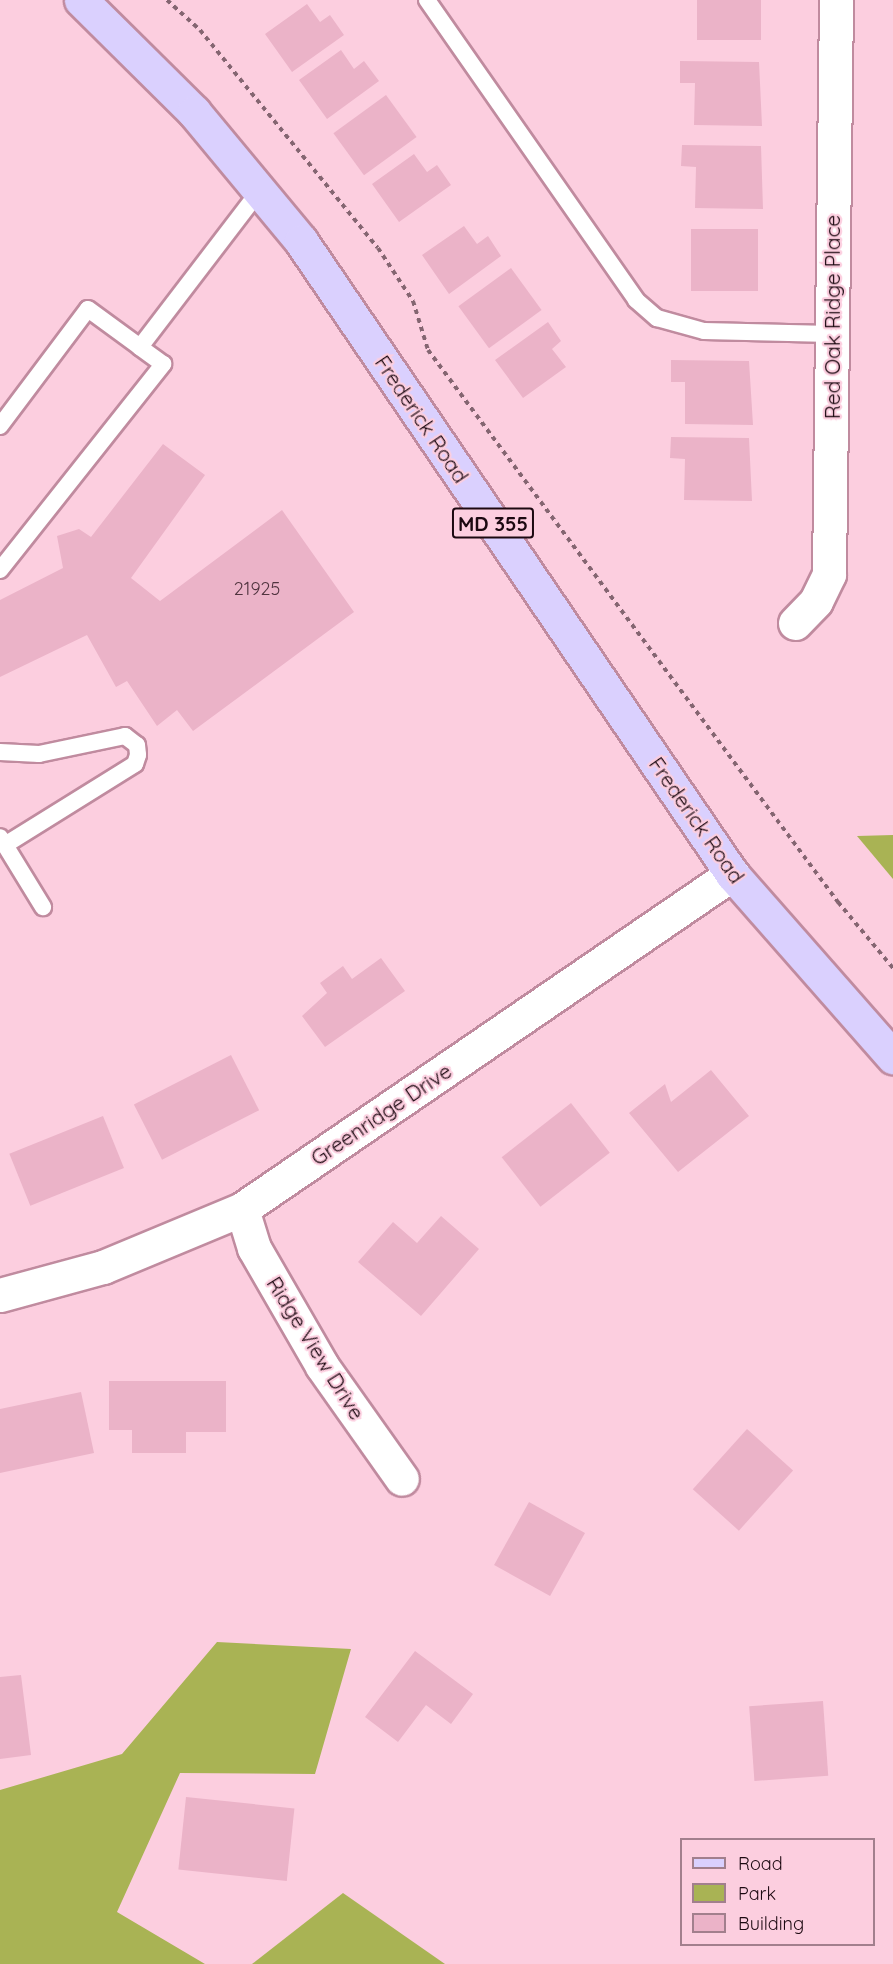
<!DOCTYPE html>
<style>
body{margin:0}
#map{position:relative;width:893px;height:1964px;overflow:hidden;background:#fccedf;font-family:Quicksand,sans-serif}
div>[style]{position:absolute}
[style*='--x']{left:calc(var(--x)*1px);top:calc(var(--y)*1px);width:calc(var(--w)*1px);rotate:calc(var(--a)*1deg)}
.green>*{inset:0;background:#a9b354}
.building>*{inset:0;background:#ebb3c8;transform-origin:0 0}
.path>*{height:4px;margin-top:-2px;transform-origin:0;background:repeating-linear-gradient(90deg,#846571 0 4.5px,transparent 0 9px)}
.roads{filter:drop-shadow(2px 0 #c08b9f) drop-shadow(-2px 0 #c08b9f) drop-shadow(0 2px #c08b9f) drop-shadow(0 -2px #c08b9f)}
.lane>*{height:16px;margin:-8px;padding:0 8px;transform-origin:8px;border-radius:8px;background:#fff}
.street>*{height:33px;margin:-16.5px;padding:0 16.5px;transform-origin:16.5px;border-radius:16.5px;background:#fff}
.primary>*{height:33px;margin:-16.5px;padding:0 16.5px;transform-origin:16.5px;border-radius:16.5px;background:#dad0fe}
span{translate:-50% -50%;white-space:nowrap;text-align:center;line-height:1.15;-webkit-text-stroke:4.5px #fccedf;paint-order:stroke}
.number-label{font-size:18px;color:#50343f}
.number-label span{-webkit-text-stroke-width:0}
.shield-label span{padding:2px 4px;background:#fccedf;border:2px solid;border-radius:4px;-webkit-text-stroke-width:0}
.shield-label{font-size:20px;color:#1c0911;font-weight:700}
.street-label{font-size:21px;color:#1c0911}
.legend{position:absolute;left:680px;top:1838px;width:195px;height:108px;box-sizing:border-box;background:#fccedf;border:2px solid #a27f8d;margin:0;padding:8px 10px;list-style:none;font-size:18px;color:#1c0911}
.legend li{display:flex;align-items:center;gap:12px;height:30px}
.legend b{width:30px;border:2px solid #a27f8d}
</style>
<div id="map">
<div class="green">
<div style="clip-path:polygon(893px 835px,893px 879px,857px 836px)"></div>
<div style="clip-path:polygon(217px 1642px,351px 1649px,315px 1774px,180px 1773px,117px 1912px,205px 1964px,0 1964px,0 1790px,122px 1754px)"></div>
<div style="clip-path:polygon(343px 1893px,445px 1964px,252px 1964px)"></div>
</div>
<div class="building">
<div style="left:697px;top:0;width:64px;height:40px"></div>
<div style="clip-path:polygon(307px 4px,320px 22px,330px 15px,344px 35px,292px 72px,265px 34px)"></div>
<div style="clip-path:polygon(341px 50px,354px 69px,364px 61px,379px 81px,327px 119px,299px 80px)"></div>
<div style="clip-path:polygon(680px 61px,759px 62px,762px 126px,694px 125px,695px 83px,680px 83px)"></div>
<div style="left:386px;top:95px;width:52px;height:65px;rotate:54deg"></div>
<div style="clip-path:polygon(682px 145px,761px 146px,763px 209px,695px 208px,696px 167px,681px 166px)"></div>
<div style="clip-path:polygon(414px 154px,427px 172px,437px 165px,451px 185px,399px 222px,372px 184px)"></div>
<div style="clip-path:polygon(464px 226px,477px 244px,488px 236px,501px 256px,449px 294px,422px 255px)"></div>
<div style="left:691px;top:229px;width:67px;height:62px"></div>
<div style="left:511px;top:268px;width:52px;height:65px;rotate:54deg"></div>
<div style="clip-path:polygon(548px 322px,561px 341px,552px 349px,566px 367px,523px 398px,495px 360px)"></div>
<div style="clip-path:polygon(671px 360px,749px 361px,753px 425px,685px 424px,685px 382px,671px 382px)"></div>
<div style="clip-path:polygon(671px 437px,749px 438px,752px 501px,684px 500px,685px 459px,670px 458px)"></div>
<div style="clip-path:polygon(163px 444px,205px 475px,131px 578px,160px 601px,282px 510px,354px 612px,193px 731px,177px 710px,157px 726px,127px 681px,116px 687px,87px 635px,0 677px,0 600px,63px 568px,57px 536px,79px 529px,91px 537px)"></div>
<div style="clip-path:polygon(381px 958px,405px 991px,325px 1047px,302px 1016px,327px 993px,320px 983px,343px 966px,352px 979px)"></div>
<div style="left:231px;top:1055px;width:62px;height:109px;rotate:63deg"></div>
<div style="clip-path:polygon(711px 1070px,749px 1116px,678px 1172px,629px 1113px,665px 1084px,671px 1102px)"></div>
<div style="left:571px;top:1103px;width:63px;height:88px;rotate:52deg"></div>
<div style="left:103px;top:1116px;width:56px;height:101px;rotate:68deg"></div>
<div style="clip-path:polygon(441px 1216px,479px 1249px,421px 1316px,358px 1262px,393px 1222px,417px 1243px)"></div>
<div style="clip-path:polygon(109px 1381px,226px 1381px,226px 1432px,186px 1432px,186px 1453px,132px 1453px,132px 1430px,109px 1430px)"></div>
<div style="clip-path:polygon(81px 1392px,94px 1453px,0 1473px,0 1409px)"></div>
<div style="left:747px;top:1429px;width:62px;height:81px;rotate:42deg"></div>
<div style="left:529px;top:1502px;width:64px;height:72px;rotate:29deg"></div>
<div style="clip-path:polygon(415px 1651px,473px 1694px,451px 1724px,426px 1705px,398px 1742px,365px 1717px)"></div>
<div style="clip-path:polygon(21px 1675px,31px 1755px,0 1759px,0 1677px)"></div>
<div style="left:823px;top:1701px;width:75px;height:74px;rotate:86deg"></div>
<div style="left:186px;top:1797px;width:109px;height:73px;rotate:6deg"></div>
</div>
<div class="path">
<div style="--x:167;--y:0;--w:45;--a:42.3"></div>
<div style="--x:200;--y:30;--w:281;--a:50.8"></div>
<div style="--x:378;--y:248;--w:64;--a:56.6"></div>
<div style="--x:413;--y:301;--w:51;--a:73"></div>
<div style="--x:428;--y:350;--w:688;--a:53.4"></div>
<div style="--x:838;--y:902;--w:86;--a:50.2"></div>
</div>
<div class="roads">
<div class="lane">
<div style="--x:427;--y:0;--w:366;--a:55.1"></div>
<div style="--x:636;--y:300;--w:28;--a:41"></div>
<div style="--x:657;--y:318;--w:49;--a:15.5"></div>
<div style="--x:704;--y:331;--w:127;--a:1.4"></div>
<div style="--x:0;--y:426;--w:146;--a:-53.1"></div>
<div style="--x:88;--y:309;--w:64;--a:36.2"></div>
<div style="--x:140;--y:347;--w:198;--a:-52.6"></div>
<div style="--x:0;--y:570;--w:263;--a:-51.6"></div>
<div style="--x:163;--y:364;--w:29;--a:-144"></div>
<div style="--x:0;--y:752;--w:39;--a:3"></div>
<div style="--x:39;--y:754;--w:88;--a:-11.8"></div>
<div style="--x:125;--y:736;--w:15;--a:37"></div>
<div style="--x:137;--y:745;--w:10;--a:84"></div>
<div style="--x:138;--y:755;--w:9;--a:108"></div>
<div style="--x:135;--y:764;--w:153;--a:148.1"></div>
<div style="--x:5;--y:845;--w:9;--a:-122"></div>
<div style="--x:5;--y:845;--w:73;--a:58.5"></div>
</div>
<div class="street">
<div style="--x:795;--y:623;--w:30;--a:-46"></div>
<div style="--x:816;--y:601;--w:30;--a:-64"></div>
<div style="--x:829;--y:574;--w:574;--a:-89.3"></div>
<div style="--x:242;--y:1209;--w:41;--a:72.9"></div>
<div style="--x:254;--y:1248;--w:136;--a:60"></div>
<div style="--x:322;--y:1366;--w:138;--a:54.7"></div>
<div style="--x:0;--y:1295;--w:107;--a:-15.2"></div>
<div style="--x:103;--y:1267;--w:151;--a:-22.6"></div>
<div style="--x:242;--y:1209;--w:594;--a:-34.36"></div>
</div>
<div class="primary">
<div style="--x:81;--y:0;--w:159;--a:44.7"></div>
<div style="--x:194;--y:112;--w:168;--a:50.3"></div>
<div style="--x:301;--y:241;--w:766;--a:55.75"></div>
<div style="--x:732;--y:874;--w:244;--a:48.7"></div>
</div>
</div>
<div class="number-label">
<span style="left:257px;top:589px">21925</span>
</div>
<div class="shield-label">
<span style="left:493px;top:523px">MD 355</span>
</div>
<div class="street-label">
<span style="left:832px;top:317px;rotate:-90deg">Red Oak Ridge Place</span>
<span style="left:422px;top:419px;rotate:56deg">Frederick Road</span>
<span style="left:697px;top:820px;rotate:55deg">Frederick Road</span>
<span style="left:381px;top:1114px;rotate:-34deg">Greenridge Drive</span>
<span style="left:316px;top:1348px;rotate:58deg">Ridge View Drive</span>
</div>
<ul class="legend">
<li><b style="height:8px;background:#dad0fe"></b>Road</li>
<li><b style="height:16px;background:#a9b354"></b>Park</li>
<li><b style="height:16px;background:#ebb3c8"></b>Building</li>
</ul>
</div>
